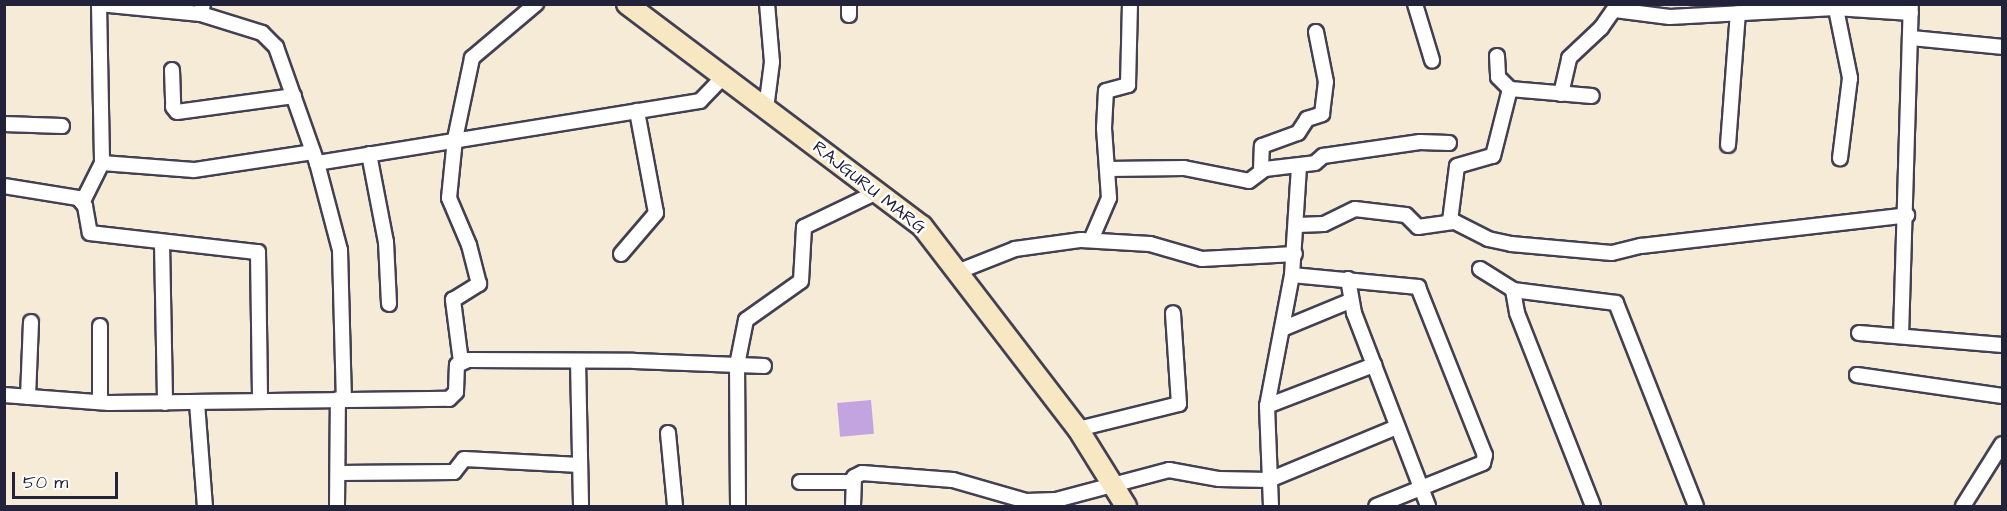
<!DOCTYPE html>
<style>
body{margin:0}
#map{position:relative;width:2007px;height:511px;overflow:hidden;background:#f5ebd7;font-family:"Architects Daughter",sans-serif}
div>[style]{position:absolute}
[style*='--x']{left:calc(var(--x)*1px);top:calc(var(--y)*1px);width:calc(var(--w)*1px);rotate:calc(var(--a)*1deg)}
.building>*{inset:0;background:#c3a4e1;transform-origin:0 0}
.roads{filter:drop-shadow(2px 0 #424052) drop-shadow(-2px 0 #424052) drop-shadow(0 2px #424052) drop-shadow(0 -2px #424052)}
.street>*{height:14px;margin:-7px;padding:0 7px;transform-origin:7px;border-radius:7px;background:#fff}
.secondary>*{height:20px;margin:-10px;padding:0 10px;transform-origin:10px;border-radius:10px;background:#f7e8c3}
span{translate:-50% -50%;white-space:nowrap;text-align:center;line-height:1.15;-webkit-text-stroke:5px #fff;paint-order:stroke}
.street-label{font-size:18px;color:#22223b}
.frame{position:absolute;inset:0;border:6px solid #22223b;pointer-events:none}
.scale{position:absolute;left:12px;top:472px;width:106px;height:27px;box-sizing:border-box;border:3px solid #22223b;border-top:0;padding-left:8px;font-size:18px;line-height:21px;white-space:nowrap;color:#22223b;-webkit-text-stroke:4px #fff;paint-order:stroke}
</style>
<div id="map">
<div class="building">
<div style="left:871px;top:400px;width:34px;height:34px;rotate:85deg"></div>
</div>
<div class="roads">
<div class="street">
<div style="--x:99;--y:4;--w:159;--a:88.9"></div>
<div style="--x:99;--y:4;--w:102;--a:5.6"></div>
<div style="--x:201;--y:14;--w:10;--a:-79"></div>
<div style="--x:849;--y:4;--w:11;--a:90"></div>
<div style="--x:1415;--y:4;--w:59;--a:73.1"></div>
<div style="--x:1835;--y:4;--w:76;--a:78.5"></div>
<div style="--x:1850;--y:78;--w:81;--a:97.1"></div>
<div style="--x:1615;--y:10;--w:55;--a:7.3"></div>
<div style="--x:1670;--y:17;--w:165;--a:-3.1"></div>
<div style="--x:1835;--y:8;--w:76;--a:3.8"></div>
<div style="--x:201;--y:14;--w:64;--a:17.3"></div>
<div style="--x:262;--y:33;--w:20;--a:45"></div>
<div style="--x:276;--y:47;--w:123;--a:70.5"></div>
<div style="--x:317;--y:163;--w:388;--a:-9.2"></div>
<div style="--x:700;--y:101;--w:33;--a:-46"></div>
<div style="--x:1911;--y:38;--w:91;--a:5.6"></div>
<div style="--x:1497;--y:56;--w:21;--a:87"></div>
<div style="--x:1498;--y:77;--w:17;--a:45"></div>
<div style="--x:1510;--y:89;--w:82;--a:4.9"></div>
<div style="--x:172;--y:70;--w:37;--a:88"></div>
<div style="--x:173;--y:107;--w:6;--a:51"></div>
<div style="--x:177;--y:112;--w:118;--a:-7.8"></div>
<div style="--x:1561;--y:94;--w:37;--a:-77"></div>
<div style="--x:1569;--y:58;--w:44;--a:-43.2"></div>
<div style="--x:1601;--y:28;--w:29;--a:-55"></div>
<div style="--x:766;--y:109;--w:47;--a:-82.7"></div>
<div style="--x:772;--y:62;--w:58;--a:-94.9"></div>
<div style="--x:4;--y:124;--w:58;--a:2"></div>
<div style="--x:1728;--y:145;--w:132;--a:-85.7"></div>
<div style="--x:369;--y:154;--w:90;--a:79.1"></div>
<div style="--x:386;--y:242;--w:62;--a:87.2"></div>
<div style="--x:317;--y:163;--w:90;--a:75.2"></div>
<div style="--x:340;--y:250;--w:149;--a:88.5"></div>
<div style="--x:1108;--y:169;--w:76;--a:-0.8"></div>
<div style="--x:1184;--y:168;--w:66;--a:11.3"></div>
<div style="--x:1249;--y:181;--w:20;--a:-37"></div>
<div style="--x:1265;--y:169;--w:50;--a:-6.8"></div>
<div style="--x:1315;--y:163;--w:11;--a:-41"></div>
<div style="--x:1323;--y:156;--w:98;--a:-8.2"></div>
<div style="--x:1420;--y:142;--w:29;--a:2"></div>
<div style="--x:1261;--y:170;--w:24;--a:-88"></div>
<div style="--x:1262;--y:146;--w:38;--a:-20"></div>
<div style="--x:1298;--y:133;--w:17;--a:-57"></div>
<div style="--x:1307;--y:119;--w:16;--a:-18"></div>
<div style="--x:1322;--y:114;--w:32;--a:-83"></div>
<div style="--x:1326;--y:82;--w:51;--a:-101.3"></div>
<div style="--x:4;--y:186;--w:75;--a:9.2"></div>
<div style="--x:78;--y:198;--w:11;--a:49"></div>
<div style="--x:85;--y:206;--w:27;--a:80"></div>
<div style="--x:90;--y:233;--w:169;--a:6.5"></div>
<div style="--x:258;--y:252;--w:149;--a:89.2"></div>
<div style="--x:83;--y:201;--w:42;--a:-63.4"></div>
<div style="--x:102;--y:163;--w:92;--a:4.4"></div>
<div style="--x:194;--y:170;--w:120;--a:-8.6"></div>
<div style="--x:1450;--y:221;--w:55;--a:-82.7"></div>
<div style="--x:1457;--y:166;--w:37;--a:-16"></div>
<div style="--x:1493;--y:156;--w:69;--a:-75.8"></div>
<div style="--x:1297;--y:225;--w:27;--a:-2"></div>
<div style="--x:1324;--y:224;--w:34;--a:-26"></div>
<div style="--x:1355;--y:209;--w:51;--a:6.7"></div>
<div style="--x:1406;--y:215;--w:17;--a:45"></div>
<div style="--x:1418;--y:227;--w:37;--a:-8"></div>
<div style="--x:1455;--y:222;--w:37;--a:27"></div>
<div style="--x:1488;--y:239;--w:24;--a:12"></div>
<div style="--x:1511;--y:244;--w:101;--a:5.1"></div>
<div style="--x:1612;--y:253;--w:30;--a:-14"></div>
<div style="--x:1641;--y:246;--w:268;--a:-6.6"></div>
<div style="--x:1091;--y:240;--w:46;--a:-66.8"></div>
<div style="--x:1109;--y:198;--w:70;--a:-94.1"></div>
<div style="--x:1104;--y:128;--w:37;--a:-87"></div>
<div style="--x:1106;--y:91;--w:23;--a:-15"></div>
<div style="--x:1128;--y:85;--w:81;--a:-88.6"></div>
<div style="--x:162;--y:243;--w:160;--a:88.9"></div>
<div style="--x:621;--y:254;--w:54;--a:-49.5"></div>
<div style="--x:656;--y:213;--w:104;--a:-100.6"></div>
<div style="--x:1480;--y:269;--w:39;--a:32"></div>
<div style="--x:1513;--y:290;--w:104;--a:7.2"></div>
<div style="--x:1616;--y:303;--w:218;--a:68.5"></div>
<div style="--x:957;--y:272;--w:62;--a:-21.6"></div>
<div style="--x:1015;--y:249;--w:67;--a:-7.8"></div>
<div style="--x:1081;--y:240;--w:69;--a:3.3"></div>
<div style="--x:1150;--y:244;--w:54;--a:16.1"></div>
<div style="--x:1202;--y:259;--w:93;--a:-3.1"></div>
<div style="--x:1292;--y:275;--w:127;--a:5.4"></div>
<div style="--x:1418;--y:287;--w:181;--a:68.3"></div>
<div style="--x:1485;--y:455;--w:8;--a:104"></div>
<div style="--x:1483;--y:463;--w:115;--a:158.1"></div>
<div style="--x:1348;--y:279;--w:35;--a:80"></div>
<div style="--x:1354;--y:313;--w:207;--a:69"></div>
<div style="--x:1513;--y:290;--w:23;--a:80"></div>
<div style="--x:1517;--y:313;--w:207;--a:68.5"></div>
<div style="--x:100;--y:326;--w:76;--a:90"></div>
<div style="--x:1282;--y:329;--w:74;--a:-22.4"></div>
<div style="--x:1859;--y:333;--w:144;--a:4.8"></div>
<div style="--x:1901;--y:336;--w:332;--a:-88.3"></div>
<div style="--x:578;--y:361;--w:145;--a:88.8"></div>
<div style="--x:461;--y:362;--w:63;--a:-97.4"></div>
<div style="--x:453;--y:300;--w:31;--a:-32"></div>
<div style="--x:479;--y:284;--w:40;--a:-104.4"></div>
<div style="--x:469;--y:245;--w:51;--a:-113.1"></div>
<div style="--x:449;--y:198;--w:59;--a:-84.2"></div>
<div style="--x:455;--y:139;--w:83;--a:-78.1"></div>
<div style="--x:472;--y:58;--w:84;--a:-40.2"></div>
<div style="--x:1857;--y:375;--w:147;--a:8.2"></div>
<div style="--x:4;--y:395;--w:105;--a:4.4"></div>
<div style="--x:109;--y:403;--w:340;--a:-0.7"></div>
<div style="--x:449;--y:399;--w:10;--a:-45"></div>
<div style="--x:456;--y:392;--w:27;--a:-88"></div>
<div style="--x:457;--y:365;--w:12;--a:-24"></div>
<div style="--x:468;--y:360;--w:166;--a:0.3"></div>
<div style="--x:634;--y:361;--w:130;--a:2.2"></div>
<div style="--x:28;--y:397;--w:75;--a:-87.7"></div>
<div style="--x:197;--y:403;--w:103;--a:85.6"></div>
<div style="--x:1267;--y:406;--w:115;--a:-21"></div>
<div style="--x:1078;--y:429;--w:104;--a:-13.9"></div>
<div style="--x:1179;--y:404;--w:91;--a:-93.8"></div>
<div style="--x:668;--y:433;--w:73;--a:84.5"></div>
<div style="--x:338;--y:473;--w:116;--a:-0.5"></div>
<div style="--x:454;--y:472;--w:16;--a:-52"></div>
<div style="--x:464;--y:459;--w:116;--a:3"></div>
<div style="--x:800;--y:482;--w:53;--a:0"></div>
<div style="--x:337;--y:506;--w:107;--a:-89.5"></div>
<div style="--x:738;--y:506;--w:141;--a:-90.4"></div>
<div style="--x:737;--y:365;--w:46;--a:-78.7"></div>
<div style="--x:746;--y:320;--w:67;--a:-35.3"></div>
<div style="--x:801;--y:281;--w:54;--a:-86.8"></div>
<div style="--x:804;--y:227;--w:81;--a:-25.6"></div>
<div style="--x:853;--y:506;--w:29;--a:-88"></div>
<div style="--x:854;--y:477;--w:9;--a:-27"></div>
<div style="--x:862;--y:473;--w:91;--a:4.4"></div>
<div style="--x:953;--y:480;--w:76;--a:16"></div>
<div style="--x:1026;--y:501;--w:30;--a:-2"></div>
<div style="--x:1056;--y:500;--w:117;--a:-14.9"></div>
<div style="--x:1169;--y:470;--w:51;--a:10.2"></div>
<div style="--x:1219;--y:479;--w:50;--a:1.1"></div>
<div style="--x:1269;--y:480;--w:139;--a:-22.5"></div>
<div style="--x:1271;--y:506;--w:100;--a:-92.3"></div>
<div style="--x:1267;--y:406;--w:133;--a:-79.2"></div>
<div style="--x:1292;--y:275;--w:109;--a:-86.3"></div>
<div style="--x:1963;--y:506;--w:73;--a:-57.8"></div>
</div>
<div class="secondary">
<div style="--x:627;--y:4;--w:369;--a:37"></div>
<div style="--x:922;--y:226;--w:256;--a:52.5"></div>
<div style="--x:1078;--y:429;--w:91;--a:58.1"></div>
</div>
</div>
<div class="street-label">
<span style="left:869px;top:188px;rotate:38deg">RAJGURU MARG</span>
</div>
<div class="frame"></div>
<div class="scale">50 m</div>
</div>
